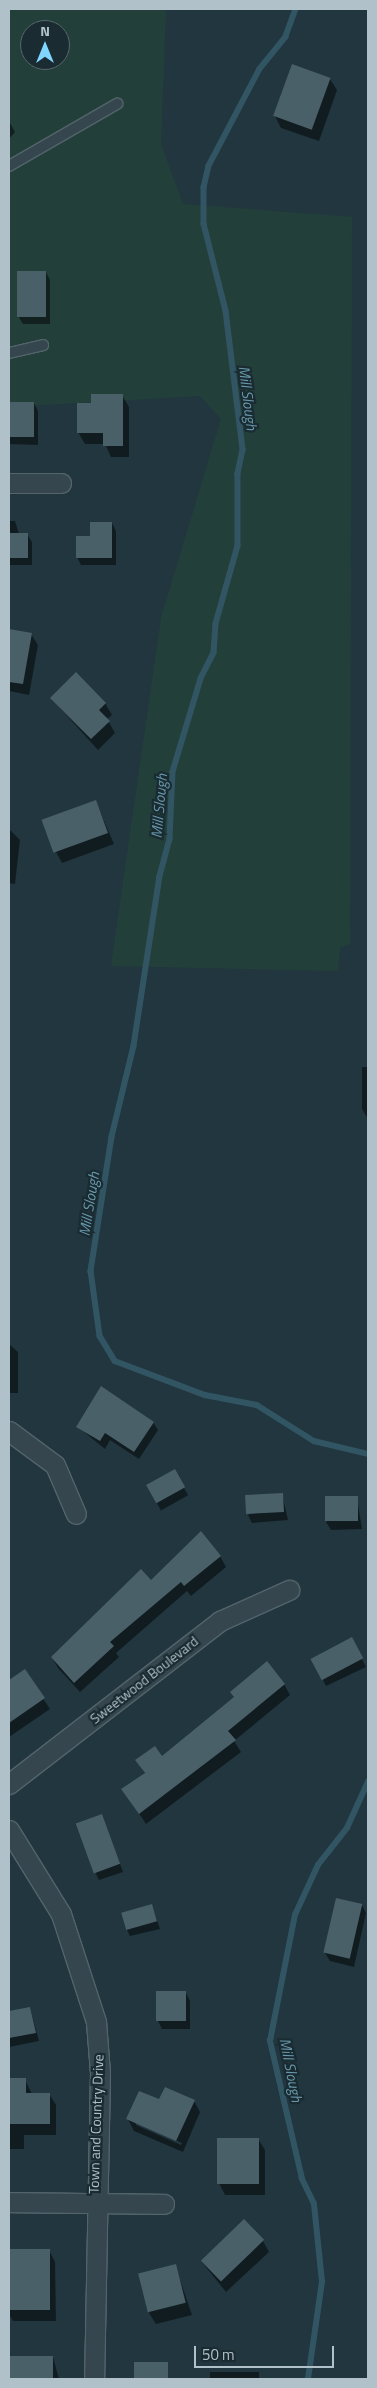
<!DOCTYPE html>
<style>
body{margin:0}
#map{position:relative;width:377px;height:2388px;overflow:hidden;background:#21363e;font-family:"Titillium Web",sans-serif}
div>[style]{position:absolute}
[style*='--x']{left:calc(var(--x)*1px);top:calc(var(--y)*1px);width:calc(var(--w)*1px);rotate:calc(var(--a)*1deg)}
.green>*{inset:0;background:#233f3a}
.shadow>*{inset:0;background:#0007;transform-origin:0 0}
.stream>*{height:5.5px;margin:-2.75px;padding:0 2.75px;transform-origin:2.75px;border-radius:2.75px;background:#325564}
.building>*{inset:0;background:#4a6069;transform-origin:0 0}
.roads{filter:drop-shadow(1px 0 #53646b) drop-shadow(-1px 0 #53646b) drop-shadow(0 1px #53646b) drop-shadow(0 -1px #53646b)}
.service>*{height:10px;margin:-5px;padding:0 5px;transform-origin:5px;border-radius:5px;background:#35464e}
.minor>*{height:19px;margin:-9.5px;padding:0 9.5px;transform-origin:9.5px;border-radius:9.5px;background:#35464e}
span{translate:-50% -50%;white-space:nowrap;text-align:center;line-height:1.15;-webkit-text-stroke:4.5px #1a2b32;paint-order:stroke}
.street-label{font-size:14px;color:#b1c1c9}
.water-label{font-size:15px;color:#6798ab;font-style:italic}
.frame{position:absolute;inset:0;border:10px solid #b1c1c9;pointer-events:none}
.north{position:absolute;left:20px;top:20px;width:50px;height:50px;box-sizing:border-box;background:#1a2b32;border:1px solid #56676e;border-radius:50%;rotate:0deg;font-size:14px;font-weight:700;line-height:20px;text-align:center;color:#b1c1c9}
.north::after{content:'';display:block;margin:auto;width:18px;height:22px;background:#80d6ff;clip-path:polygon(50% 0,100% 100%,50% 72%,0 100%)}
.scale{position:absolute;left:194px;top:2346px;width:140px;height:22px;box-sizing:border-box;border:2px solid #b1c1c9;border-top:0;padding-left:6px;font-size:15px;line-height:18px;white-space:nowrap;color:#b1c1c9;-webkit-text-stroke:4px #1a2b32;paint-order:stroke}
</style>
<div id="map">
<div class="green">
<div style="clip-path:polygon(evenodd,9px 9px,166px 9px,161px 144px,183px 204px,352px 217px,350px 944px,340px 948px,338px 971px,111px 966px,161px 618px,221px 419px,200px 396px,9px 407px,9px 9px,30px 30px,60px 30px,60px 60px,30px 60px,30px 30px)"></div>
</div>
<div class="shadow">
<div style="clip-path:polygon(330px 79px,337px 90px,319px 141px,281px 128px,275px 116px)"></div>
<div style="clip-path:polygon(9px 121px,15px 132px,9px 139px)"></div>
<div style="clip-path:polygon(46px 272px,50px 280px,50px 324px,23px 324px,18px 316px)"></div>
<div style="clip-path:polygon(122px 395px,129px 407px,129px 457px,111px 457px,105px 444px,85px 444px,78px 432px,92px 404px)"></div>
<div style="clip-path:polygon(9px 403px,34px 403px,38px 411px,38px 445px,9px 444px)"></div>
<div style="clip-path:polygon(9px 521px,15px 521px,19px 534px,27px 534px,32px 542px,32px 565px,9px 565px)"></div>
<div style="clip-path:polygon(112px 523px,116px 531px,116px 565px,81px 565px,77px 557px,91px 537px)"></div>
<div style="clip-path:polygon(9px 630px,31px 634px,38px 645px,29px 695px,9px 691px)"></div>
<div style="clip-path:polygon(51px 698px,105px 703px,112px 715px,107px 719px,115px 733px,98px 750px)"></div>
<div style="clip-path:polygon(96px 802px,114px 844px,62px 863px,56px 852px)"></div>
<div style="clip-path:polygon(9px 829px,20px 840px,15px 884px,9px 883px)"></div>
<div style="clip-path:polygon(362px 1067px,368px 1067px,368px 1119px,362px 1109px)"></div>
<div style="clip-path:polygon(9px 1344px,18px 1352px,18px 1393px,9px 1393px)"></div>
<div style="clip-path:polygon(153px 1422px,158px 1430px,139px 1459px,110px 1440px,105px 1449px,78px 1427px)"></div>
<div style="left:174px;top:1470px;width:29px;height:31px;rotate:61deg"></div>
<div style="clip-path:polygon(282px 1494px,288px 1520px,252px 1523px,248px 1515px)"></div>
<div style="clip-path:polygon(357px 1498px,362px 1529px,331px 1530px,326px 1522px)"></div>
<div style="clip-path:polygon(220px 1556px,226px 1567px,191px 1596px,187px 1591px,116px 1653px,119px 1657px,80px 1692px,58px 1668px,52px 1657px,151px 1581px)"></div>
<div style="clip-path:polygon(356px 1647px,366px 1667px,326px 1686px,322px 1678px)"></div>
<div style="clip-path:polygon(25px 1671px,50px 1709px,9px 1737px,9px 1682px)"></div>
<div style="clip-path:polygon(284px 1684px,290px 1695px,234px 1741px,241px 1752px,146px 1824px,123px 1789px,145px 1774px,137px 1760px,161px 1758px)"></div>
<div style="clip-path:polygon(102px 1815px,123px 1872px,99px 1880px,95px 1872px)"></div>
<div style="clip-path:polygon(362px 1905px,366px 1913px,354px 1967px,330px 1961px,325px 1953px)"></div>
<div style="clip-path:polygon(152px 1906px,160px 1929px,130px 1936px,126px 1928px)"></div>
<div style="clip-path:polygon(158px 1993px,186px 1993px,190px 2001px,190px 2029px,162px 2029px,158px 2021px)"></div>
<div style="clip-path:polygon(30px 2008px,39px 2041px,9px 2047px,9px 2012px)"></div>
<div style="clip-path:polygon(9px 2080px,25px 2080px,32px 2094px,49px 2094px,56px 2105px,56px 2135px,24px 2135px,24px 2149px,9px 2149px)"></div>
<div style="clip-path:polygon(evenodd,160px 2101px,194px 2101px,200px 2112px,183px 2152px,134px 2131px,128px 2119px,160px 2101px,136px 2122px,182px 2143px,181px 2145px,136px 2125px,136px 2122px)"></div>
<div style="clip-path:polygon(258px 2139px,265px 2150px,265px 2195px,225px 2195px,219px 2183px)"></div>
<div style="clip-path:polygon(263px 2241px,269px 2252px,226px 2292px,201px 2261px)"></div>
<div style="clip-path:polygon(49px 2250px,55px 2262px,56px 2321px,13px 2321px,9px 2314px,9px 2251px)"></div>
<div style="clip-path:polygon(175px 2265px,192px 2315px,156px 2324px,149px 2313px)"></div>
<div style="clip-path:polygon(9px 2356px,53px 2357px,59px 2379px,9px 2379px)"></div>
<div style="left:136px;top:2364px;width:31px;height:15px"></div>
<div style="left:210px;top:2372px;width:49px;height:7px"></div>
</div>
<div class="stream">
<div style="--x:296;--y:9;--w:30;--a:110"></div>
<div style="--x:286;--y:37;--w:41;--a:129.1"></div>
<div style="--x:260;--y:69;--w:110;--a:117.7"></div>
<div style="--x:209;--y:166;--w:22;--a:103"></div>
<div style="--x:204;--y:187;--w:37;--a:90"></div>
<div style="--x:204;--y:224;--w:90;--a:75.8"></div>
<div style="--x:226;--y:311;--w:140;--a:83"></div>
<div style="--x:243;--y:450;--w:25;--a:102"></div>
<div style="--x:238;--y:474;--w:72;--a:90"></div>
<div style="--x:238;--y:546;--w:81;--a:105.8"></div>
<div style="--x:216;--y:624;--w:29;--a:94"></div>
<div style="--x:214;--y:653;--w:29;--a:117"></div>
<div style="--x:201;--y:679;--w:97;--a:106.8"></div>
<div style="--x:173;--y:772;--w:67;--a:92.6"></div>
<div style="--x:170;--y:839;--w:38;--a:105"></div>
<div style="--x:160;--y:876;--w:172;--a:98.7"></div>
<div style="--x:134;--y:1046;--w:94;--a:103.6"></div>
<div style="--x:112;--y:1137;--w:136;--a:98.9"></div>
<div style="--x:91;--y:1271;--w:66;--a:82.1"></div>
<div style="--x:100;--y:1336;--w:29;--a:59"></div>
<div style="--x:115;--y:1361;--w:96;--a:20.7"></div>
<div style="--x:205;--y:1395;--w:53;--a:10.9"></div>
<div style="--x:257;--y:1405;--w:67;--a:32.3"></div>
<div style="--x:314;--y:1441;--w:56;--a:13.5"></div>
<div style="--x:308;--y:2379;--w:98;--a:-81.8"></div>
<div style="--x:322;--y:2282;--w:78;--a:-95.9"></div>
<div style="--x:314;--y:2204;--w:28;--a:-116"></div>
<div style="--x:302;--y:2179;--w:142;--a:-103.1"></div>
<div style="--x:270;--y:2041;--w:128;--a:-78.8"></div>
<div style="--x:295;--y:1915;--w:55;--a:-65.3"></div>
<div style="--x:318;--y:1865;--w:47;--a:-51.9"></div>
<div style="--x:347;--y:1828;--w:51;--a:-65.5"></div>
</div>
<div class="building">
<div style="left:292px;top:64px;width:41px;height:55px;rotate:20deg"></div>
<div style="left:17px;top:271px;width:29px;height:46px"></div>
<div style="clip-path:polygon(91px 394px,123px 394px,123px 446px,103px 446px,103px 433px,77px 433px,77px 403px,91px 403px)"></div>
<div style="left:9px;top:402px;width:25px;height:35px"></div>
<div style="clip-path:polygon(90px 522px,112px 522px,112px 558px,76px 558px,76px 536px,90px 536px)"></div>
<div style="left:9px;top:533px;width:19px;height:25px"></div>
<div style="clip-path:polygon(9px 629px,32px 633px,23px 684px,9px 682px)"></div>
<div style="clip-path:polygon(76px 672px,106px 703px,99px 710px,110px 721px,91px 739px,50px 698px)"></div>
<div style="left:96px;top:800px;width:35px;height:58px;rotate:70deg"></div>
<div style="clip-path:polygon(101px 1386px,154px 1422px,134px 1452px,105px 1433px,100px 1441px,76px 1427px)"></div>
<div style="left:175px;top:1469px;width:21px;height:33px;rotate:61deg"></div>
<div style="left:283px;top:1493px;width:19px;height:38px;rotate:87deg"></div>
<div style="left:358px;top:1496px;width:25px;height:33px;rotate:90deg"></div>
<div style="clip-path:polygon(201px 1531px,221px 1556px,184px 1586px,181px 1582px,110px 1642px,114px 1646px,74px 1683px,51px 1657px,141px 1569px,151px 1580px)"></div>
<div style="left:352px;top:1637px;width:24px;height:47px;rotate:62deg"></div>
<div style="clip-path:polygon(267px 1661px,285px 1684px,228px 1731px,236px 1740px,139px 1814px,121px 1789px,145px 1773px,135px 1760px,155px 1746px,162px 1756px,234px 1697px,230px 1692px)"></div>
<div style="clip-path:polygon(25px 1669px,45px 1698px,9px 1723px,9px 1680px)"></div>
<div style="left:102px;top:1814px;width:53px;height:28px;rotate:70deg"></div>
<div style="left:336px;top:1898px;width:27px;height:56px;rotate:13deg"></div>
<div style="left:152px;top:1904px;width:18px;height:32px;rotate:74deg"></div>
<div style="left:156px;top:1991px;width:30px;height:30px"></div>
<div style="clip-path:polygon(30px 2007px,36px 2033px,9px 2038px,9px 2011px)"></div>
<div style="clip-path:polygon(9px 2078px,26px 2078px,26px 2093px,50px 2093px,50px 2124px,9px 2124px)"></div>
<div style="clip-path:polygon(165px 2087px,195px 2100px,176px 2141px,126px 2119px,139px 2091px,159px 2099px)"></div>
<div style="left:217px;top:2138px;width:42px;height:46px"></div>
<div style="left:244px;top:2219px;width:29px;height:60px;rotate:46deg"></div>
<div style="left:50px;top:2249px;width:61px;height:41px;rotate:90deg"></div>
<div style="left:176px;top:2264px;width:40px;height:39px;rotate:76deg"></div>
<div style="left:10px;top:2356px;width:43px;height:23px"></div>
<div style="left:134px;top:2362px;width:34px;height:17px"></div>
</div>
<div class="roads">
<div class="service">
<div style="--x:9;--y:166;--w:125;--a:-29.9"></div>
<div style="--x:9;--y:353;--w:35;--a:-13"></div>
</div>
<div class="minor">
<div style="--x:9;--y:483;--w:52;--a:0"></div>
<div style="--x:9;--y:1431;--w:57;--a:36.5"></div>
<div style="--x:55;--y:1465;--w:53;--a:66.8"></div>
<div style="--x:9;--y:1784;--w:267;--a:-37.7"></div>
<div style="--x:220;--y:1621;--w:76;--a:-24.2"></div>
<div style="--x:9;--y:1830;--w:99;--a:58.2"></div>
<div style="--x:61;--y:1914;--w:114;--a:72"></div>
<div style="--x:96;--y:2022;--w:51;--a:85.5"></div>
<div style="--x:100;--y:2073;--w:306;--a:91.1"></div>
<div style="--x:9;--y:2202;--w:155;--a:0.7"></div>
</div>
</div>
<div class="street-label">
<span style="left:144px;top:1680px;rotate:-38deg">Sweetwood Boulevard</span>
<span style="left:96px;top:2124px;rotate:-88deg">Town and Country Drive</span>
</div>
<div class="water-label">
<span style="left:248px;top:398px;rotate:83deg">Mill Slough</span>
<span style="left:159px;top:806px;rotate:-85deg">Mill Slough</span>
<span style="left:89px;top:1204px;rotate:-81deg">Mill Slough</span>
<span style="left:291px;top:2070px;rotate:79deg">Mill Slough</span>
</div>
<div class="frame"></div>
<div class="north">N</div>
<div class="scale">50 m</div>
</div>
